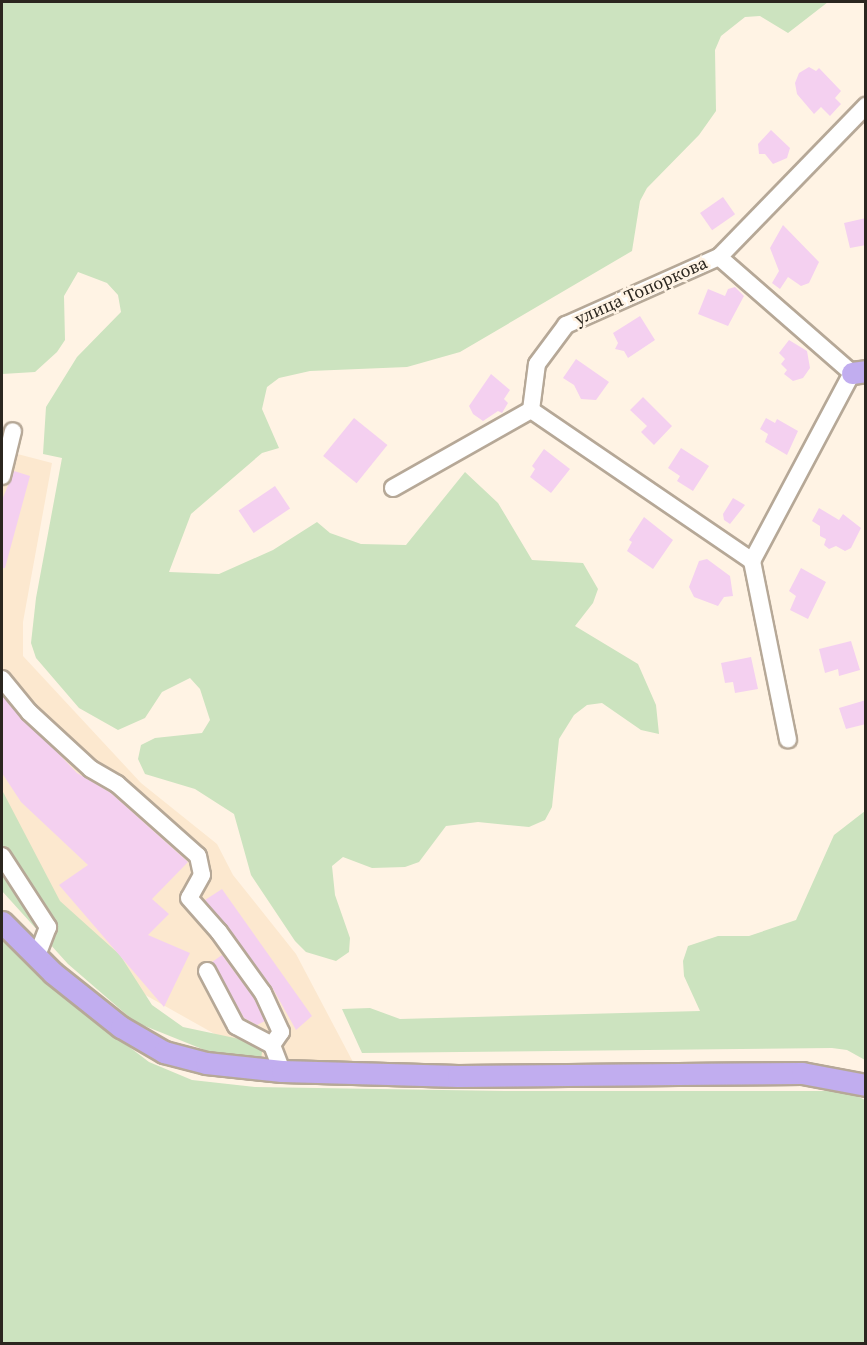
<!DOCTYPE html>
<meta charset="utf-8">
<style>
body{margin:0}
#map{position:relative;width:867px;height:1345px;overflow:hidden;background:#fff3e4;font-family:"Source Serif 4",serif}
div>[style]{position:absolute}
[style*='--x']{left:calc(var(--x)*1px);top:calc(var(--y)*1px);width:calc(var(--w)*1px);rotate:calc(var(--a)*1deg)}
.built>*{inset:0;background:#fce8cf}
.green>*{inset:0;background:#cce3bf}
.building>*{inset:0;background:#f4d0f0;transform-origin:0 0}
.roads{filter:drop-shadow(2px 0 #b6a897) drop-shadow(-2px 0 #b6a897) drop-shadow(0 2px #b6a897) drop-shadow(0 -2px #b6a897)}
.minor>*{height:16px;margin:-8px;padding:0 8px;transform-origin:8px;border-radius:8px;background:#fff}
.major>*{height:21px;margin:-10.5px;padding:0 10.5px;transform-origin:10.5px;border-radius:10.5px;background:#c1adef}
span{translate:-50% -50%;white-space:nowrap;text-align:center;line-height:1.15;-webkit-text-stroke:5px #fff3e4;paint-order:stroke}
.street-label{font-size:18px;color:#2b261f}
.frame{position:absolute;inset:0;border:3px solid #2b261f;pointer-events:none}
</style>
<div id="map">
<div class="built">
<div style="clip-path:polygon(6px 451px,52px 463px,23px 622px,23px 656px,141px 783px,217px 844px,233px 875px,296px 954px,353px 1062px,261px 1060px,124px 983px,49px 921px,2px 826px,2px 469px)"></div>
</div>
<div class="green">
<div style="clip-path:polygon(2px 2px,828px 2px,788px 33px,760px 16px,745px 17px,721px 36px,715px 50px,716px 111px,699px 135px,647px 188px,640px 201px,632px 251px,460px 352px,407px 367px,310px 371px,279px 378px,267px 387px,262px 409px,279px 448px,262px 453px,191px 514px,169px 572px,219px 574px,273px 550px,317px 522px,330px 533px,361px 544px,406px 545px,465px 472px,498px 503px,532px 560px,583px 563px,598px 589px,593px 603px,575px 626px,638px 664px,656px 705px,659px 734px,641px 730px,602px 703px,587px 705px,574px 715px,559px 739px,552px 807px,545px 820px,529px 827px,478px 822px,446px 826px,419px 862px,405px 867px,372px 868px,343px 857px,332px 866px,335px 895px,350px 938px,349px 952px,336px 961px,306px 952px,295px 941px,251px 875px,234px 814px,195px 789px,145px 774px,138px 759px,141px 745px,155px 738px,202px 733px,210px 720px,200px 689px,190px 678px,162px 692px,145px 718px,118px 730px,79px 708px,36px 658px,31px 643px,36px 598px,62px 458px,43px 454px,46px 407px,77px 357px,121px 312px,118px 295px,107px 283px,78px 272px,64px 296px,65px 340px,57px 352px,35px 372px,2px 374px)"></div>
<div style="clip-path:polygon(2px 790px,60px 901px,120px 955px,152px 1005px,183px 1027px,263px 1044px,261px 1060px,217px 1055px,135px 1022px,68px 964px,2px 891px)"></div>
<div style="clip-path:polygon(865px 811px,865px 1060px,847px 1050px,832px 1048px,362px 1053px,342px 1009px,370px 1008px,400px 1019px,700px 1011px,684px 976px,683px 961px,688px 946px,718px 936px,749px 936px,796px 920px,834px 835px)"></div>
<div style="clip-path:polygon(2px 937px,52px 988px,149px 1062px,192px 1080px,255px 1087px,505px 1091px,847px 1091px,865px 1100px,865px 1343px,2px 1343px)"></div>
</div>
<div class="building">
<div style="clip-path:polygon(809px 67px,816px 71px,819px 68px,841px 91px,835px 98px,841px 104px,830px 116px,821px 107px,814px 114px,797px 94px,795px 83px,799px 73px)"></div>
<div style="clip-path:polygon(771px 130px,790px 148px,787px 158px,773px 164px,765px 154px,759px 154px,758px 144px)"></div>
<div style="left:723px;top:197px;width:21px;height:28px;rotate:55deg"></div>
<div style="clip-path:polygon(866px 218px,866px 245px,850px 248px,844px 223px)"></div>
<div style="clip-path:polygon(783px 225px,819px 262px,809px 283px,801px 286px,788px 277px,780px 289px,772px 283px,779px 271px,770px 248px)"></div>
<div style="clip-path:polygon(735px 287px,744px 296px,728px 326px,698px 314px,708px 289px,725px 296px,728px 289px)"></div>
<div style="clip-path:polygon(640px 316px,655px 340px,628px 358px,624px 351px,615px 349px,618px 343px,613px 333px)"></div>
<div style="clip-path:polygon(789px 340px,807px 351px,810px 368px,803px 378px,793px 381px,784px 374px,787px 370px,781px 364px,785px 359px,779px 353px)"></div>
<div style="clip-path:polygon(576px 359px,609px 382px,596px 400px,581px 399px,574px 385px,563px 378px)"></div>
<div style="clip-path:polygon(491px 374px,510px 390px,504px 399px,508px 403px,502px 413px,498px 411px,483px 421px,473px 414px,469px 406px)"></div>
<div style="clip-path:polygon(643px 397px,672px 426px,654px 445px,641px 432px,647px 426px,630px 410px)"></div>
<div style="left:354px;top:418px;width:43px;height:49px;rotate:39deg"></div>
<div style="clip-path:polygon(766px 418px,775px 423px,777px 419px,798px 431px,787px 455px,765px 442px,768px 434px,760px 429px)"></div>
<div style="clip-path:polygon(681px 448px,709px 466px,693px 491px,677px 481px,680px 476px,668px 468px)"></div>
<div style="clip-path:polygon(544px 449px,570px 469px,551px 493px,530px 477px,535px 469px,532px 466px)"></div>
<div style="clip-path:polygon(14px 471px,30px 476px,5px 568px,2px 568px,2px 500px)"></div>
<div style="left:275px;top:486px;width:27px;height:44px;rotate:56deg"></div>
<div style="clip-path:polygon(733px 498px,745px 505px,730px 524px,724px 520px,723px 514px)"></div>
<div style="clip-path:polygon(819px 508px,839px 520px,843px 514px,861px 528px,851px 548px,845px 551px,836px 546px,829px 549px,824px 545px,826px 539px,820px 536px,820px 526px,812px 521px)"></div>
<div style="clip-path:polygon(644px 517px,673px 540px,653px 569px,627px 551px,632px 542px,629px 540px)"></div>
<div style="clip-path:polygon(707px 559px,730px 576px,733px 596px,724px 597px,718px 606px,694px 597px,689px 587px,699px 561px)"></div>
<div style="clip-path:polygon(801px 568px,826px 582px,808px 619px,790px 610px,796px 596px,789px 591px)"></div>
<div style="clip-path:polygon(851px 641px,860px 670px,839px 676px,838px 669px,825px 673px,819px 649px)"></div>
<div style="clip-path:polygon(751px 657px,758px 689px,735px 693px,733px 682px,725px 683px,721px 663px)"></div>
<div style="clip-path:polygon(2px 695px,77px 773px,111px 793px,188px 862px,152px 899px,169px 914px,148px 935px,190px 953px,164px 1007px,59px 885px,88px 865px,21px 802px,2px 773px)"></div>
<div style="clip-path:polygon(866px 700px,866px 724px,846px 729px,839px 708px)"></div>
<div style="clip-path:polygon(222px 889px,312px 1016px,296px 1030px,272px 987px,205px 900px)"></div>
<div style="clip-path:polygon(222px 955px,254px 998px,265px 1021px,257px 1025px,244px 1018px,212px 962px)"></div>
</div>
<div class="roads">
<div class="minor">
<div style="--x:719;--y:257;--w:176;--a:41.1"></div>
<div style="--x:852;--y:373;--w:213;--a:118"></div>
<div style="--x:531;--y:410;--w:268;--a:34.3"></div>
<div style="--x:752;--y:561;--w:182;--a:78.6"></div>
<div style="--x:2;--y:476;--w:46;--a:-76.3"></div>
<div style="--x:393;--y:488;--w:159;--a:-29.5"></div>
<div style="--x:531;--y:410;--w:46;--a:-82.6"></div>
<div style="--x:537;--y:364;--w:49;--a:-53.4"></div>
<div style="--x:566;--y:325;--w:167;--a:-24"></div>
<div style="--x:719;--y:257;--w:211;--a:-45.8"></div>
<div style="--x:2;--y:679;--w:43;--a:50.7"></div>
<div style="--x:29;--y:712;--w:84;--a:42.6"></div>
<div style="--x:91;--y:769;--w:30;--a:30"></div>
<div style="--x:117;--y:784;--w:108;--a:41.6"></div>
<div style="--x:198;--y:856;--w:19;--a:78"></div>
<div style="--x:202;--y:875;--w:26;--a:119"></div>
<div style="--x:189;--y:898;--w:45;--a:48.6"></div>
<div style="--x:219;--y:932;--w:75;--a:54.2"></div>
<div style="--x:263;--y:993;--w:43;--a:65.2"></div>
<div style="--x:281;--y:1032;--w:16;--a:125"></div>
<div style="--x:272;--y:1045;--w:28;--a:69"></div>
<div style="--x:2;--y:856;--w:85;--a:57.1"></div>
<div style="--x:48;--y:927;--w:33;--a:111"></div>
<div style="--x:207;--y:971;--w:62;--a:62.2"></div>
<div style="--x:236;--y:1026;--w:41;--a:27.8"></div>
</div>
<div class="major">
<div style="--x:852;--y:373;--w:14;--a:-8"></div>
<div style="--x:2;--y:922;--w:72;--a:45"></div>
<div style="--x:53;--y:973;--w:87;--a:38.5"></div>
<div style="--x:121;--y:1027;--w:50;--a:30.2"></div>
<div style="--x:164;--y:1052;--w:43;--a:14.7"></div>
<div style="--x:206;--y:1063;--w:76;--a:6"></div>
<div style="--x:282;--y:1071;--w:176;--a:1.6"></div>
<div style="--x:458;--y:1076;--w:344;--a:-0.5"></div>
<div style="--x:802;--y:1073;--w:65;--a:10.6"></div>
</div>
</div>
<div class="street-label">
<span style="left:641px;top:291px;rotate:-24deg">улица Топоркова</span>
</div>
<div class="frame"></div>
</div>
